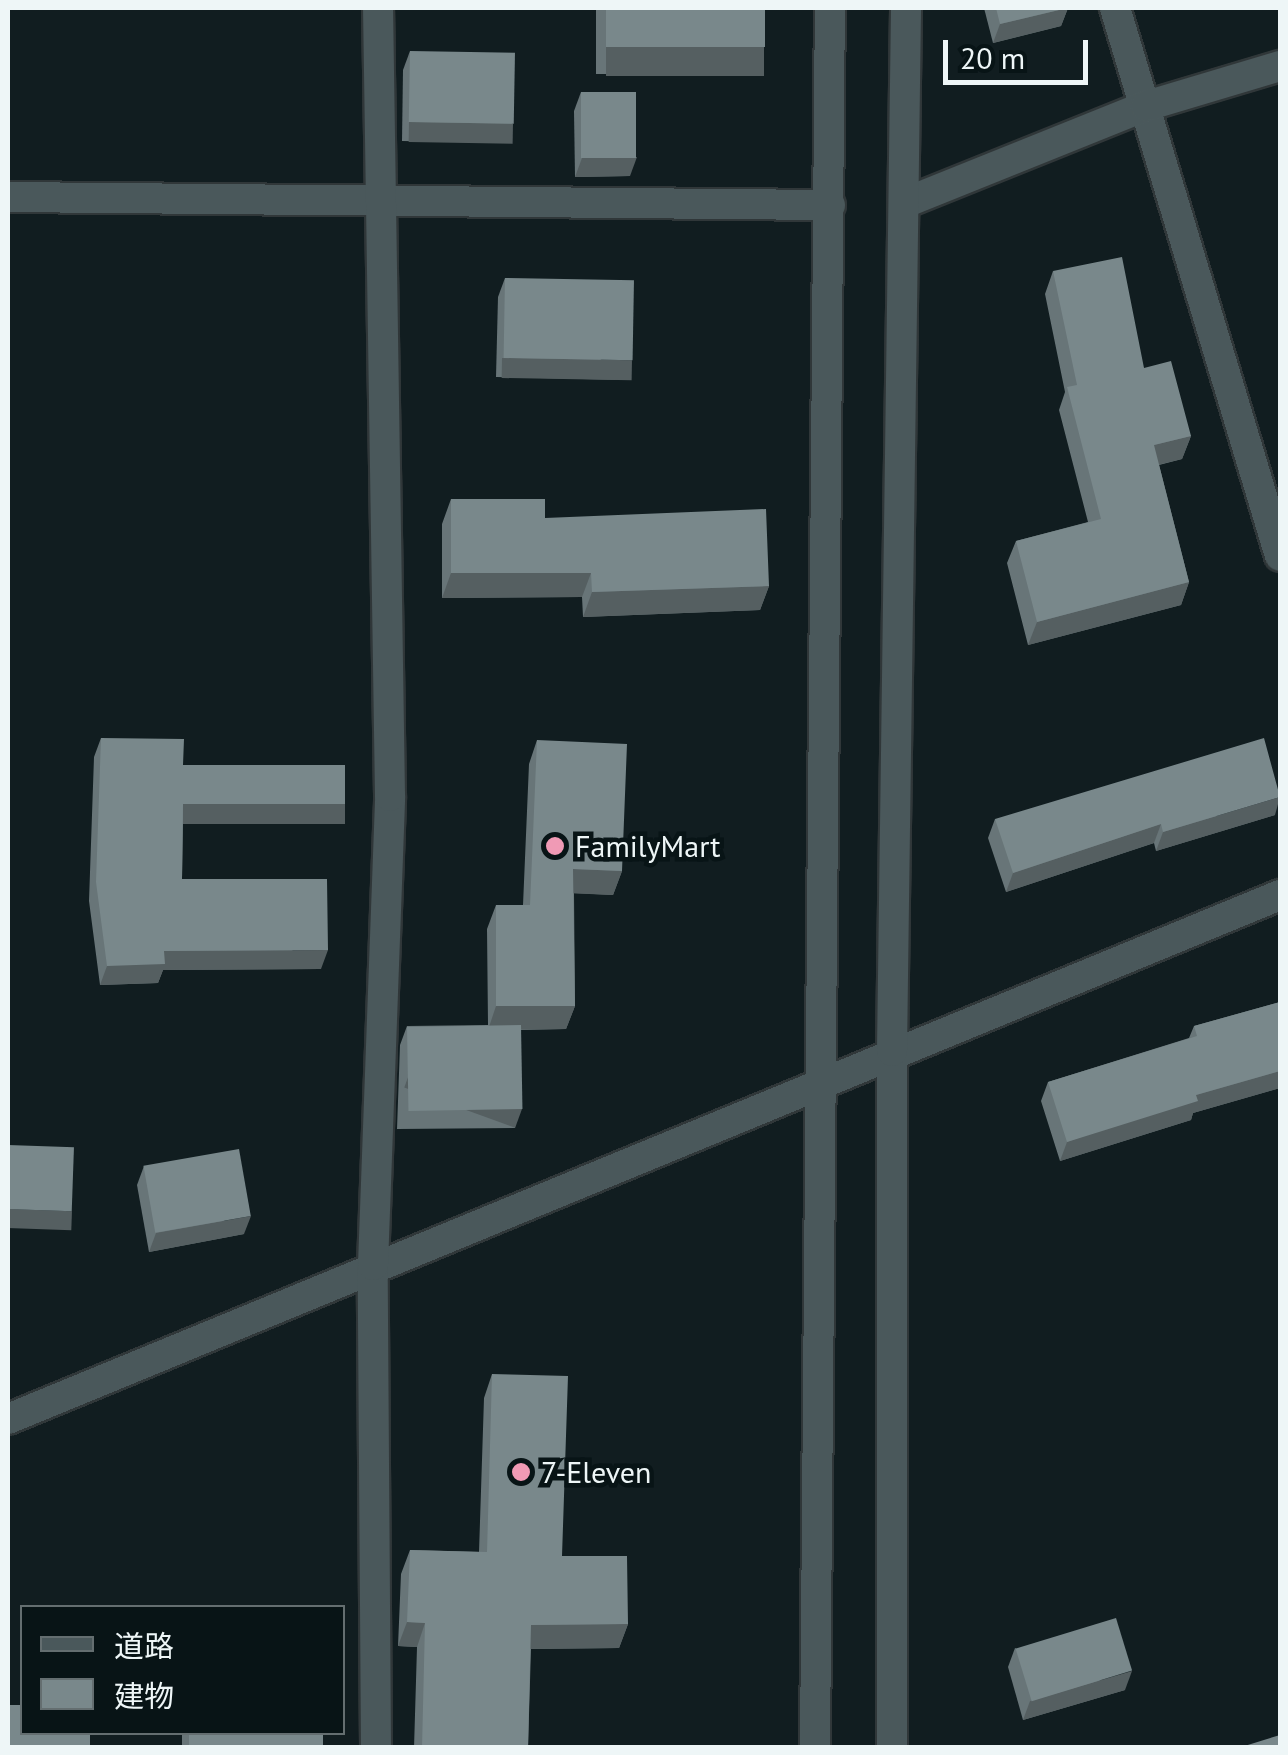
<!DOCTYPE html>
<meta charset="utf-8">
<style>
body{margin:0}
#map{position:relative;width:1288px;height:1755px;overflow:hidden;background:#111d20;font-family:"PT Sans","Noto Sans JP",sans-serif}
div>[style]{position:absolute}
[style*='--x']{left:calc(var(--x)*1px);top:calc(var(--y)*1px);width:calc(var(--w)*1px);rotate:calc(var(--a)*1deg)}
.roads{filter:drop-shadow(2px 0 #303739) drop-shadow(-2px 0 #303739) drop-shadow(0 2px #303739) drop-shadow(0 -2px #303739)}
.minor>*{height:30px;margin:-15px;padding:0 15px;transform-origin:15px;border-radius:15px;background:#4a585b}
.wall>*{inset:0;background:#687578;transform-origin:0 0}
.shaded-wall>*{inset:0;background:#555f61;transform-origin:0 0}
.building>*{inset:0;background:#79888b;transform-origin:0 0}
.dots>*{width:28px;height:28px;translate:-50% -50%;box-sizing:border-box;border:5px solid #081416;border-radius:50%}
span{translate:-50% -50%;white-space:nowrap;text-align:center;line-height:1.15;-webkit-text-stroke:9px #081416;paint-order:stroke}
.poi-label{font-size:30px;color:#eef6f7}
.left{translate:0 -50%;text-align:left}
.frame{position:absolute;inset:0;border:10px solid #eef6f7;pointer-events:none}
.legend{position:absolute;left:20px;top:1605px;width:325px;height:130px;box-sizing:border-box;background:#081416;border:2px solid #646e70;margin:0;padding:12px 18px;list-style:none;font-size:30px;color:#eef6f7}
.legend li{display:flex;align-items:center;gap:20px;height:50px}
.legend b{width:50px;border:2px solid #646e70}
.scale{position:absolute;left:943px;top:40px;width:145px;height:45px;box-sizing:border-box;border:5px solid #eef6f7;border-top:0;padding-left:12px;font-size:30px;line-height:35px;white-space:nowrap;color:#eef6f7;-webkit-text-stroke:8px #081416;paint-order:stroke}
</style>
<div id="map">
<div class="roads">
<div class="minor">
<div style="--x:1115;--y:8;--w:572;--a:73.24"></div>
<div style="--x:8;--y:197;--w:822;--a:0.56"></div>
<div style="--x:907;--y:202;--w:258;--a:-21.9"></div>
<div style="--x:1146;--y:106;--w:140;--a:-16.6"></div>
<div style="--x:8;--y:1419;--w:1376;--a:-22.39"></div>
<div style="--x:376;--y:1748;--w:483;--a:-90.4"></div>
<div style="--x:373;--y:1265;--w:469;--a:-87.9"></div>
<div style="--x:390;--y:796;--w:788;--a:-90.87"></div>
<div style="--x:815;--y:1748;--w:1740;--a:-89.51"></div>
<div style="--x:892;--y:1748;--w:697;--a:-90"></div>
<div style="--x:892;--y:1051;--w:1043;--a:-89.23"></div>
</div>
</div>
<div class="wall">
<div style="clip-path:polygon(596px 8px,765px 8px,764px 47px,755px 74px,596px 74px)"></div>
<div style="clip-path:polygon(984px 8px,1068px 8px,1061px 26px,993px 43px)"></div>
<div style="clip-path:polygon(410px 51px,513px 124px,506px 143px,402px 141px,403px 70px)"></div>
<div style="clip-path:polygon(581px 92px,630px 176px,575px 177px,574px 111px)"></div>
<div style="clip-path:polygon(1053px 271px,1144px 368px,1191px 436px,1182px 459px,1159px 465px,1189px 582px,1181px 605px,1028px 645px,1007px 563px,1016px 541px,1088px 522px,1059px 410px,1065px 392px,1045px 294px)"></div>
<div style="clip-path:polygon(505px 278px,625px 380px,496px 377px,498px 297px)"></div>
<div style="clip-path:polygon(451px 499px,545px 518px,769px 586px,760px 610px,583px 617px,582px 597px,442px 598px,442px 524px)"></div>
<div style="clip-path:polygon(101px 738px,183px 765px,345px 804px,338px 823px,183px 823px,182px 879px,321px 969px,163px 970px,158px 983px,100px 985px,89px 901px,94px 757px)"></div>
<div style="clip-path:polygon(537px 740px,622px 871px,613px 895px,574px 893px,575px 1006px,566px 1029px,521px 1030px,515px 1128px,397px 1129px,400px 1045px,407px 1026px,488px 1025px,487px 929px,496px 905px,523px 905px,529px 764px)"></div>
<div style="clip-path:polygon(1275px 815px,1156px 851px,1154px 843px,1006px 892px,988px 838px,995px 819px)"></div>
<div style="clip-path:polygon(1280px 1002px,1280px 1088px,1193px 1113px,1191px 1120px,1060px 1161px,1041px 1101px,1048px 1082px,1189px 1038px,1194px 1026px)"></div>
<div style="clip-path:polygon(144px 1166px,244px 1234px,149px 1252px,137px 1185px)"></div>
<div style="clip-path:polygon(492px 1374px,562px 1556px,628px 1624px,619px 1648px,531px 1649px,528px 1748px,414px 1748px,417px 1647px,398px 1646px,401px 1574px,410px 1550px,479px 1552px,484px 1398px)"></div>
<div style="clip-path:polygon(1015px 1648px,1125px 1690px,1023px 1720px,1008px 1667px)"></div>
<div style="left:182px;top:1732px;width:141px;height:16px"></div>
</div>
<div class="shaded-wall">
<div style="clip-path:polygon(1068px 8px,1061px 26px,993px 43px,1000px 24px)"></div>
<div style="left:606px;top:47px;width:158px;height:29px"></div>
<div style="left:409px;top:122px;width:104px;height:20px;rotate:1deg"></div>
<div style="clip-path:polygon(637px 157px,630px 176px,575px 177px,582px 158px)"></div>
<div style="left:502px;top:358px;width:130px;height:20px;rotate:1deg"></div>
<div style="clip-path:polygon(1191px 436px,1182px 459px,1145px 468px,1154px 445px)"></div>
<div style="clip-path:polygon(451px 573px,591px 573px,582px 597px,442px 598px)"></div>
<div style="clip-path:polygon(1189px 582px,1181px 605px,1028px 645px,1037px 622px)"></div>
<div style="clip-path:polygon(769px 586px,760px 610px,583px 617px,592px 592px)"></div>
<div style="clip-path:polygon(1280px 797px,1275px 815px,1156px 851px,1163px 832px)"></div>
<div style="left:183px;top:804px;width:162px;height:20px"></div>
<div style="clip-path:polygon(1161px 824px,1154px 843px,1006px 892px,1013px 873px)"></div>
<div style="clip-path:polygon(573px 869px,622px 871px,613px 895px,565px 893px)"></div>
<div style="clip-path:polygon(328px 950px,321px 969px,163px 970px,158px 983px,100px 985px,107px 966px,164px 951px)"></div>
<div style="clip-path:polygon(496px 1006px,575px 1006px,566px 1029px,488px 1030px)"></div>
<div style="clip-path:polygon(1280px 1071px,1280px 1088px,1193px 1113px,1191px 1120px,1060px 1161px,1067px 1142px,1196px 1095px)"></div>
<div style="left:522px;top:1109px;width:20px;height:118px;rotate:110deg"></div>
<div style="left:8px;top:1209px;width:64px;height:19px;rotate:2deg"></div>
<div style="clip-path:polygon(251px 1216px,244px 1234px,149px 1252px,156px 1233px)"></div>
<div style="clip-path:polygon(407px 1622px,425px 1623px,417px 1647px,398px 1646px)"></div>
<div style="clip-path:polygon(628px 1624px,619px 1648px,522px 1649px,531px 1625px)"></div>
<div style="clip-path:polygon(1132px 1671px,1125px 1690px,1023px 1720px,1030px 1701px)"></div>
</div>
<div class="building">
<div style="left:606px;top:8px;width:159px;height:39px"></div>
<div style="clip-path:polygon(996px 8px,1067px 8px,1000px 24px)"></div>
<div style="left:410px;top:51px;width:105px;height:71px;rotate:1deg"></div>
<div style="left:581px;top:92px;width:55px;height:66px"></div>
<div style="clip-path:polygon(1122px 257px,1144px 368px,1171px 361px,1191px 436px,1154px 445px,1189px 582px,1037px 622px,1016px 541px,1101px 519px,1067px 387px,1077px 385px,1053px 271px)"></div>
<div style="left:505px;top:278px;width:129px;height:80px;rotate:1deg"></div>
<div style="clip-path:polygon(451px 499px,545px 499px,545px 518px,766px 509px,769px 586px,592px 592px,591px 573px,451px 573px)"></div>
<div style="clip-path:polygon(101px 738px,184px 739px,183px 765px,345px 765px,345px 804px,183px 804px,182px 879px,327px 879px,328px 950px,164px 951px,165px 964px,107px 966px,96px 882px)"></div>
<div style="clip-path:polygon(1264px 738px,1280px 797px,1163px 832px,1161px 824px,1013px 873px,995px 819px)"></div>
<div style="clip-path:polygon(537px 740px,627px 744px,622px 871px,573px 869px,575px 1006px,496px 1006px,496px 905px,530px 905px)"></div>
<div style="clip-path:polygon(1280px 1002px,1280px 1071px,1196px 1095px,1198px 1101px,1067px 1142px,1048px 1082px,1197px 1036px,1194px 1026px)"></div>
<div style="left:521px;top:1025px;width:84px;height:114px;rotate:89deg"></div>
<div style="left:8px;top:1145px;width:66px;height:64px;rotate:2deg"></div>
<div style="left:239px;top:1149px;width:68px;height:97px;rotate:80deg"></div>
<div style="clip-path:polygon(492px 1374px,568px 1376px,562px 1556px,627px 1556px,628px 1624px,531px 1625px,528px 1748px,422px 1748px,425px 1623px,407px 1622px,410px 1550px,487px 1552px)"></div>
<div style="left:1116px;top:1618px;width:55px;height:105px;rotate:73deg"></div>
<div style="clip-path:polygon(8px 1705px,22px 1705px,22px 1732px,90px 1732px,90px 1748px,8px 1748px)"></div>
<div style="left:189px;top:1732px;width:134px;height:16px"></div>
<div style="clip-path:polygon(1280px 1735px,1280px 1748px,1238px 1748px)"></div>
</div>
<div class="dots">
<div style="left:555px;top:846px;background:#f09ab5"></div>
<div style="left:521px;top:1472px;background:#f09ab5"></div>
</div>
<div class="poi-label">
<span class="left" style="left:575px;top:846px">FamilyMart</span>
<span class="left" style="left:541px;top:1472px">7-Eleven</span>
</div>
<div class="frame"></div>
<ul class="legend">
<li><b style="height:12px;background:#4a585b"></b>道路</li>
<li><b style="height:28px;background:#79888b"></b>建物</li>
</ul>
<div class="scale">20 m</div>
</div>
